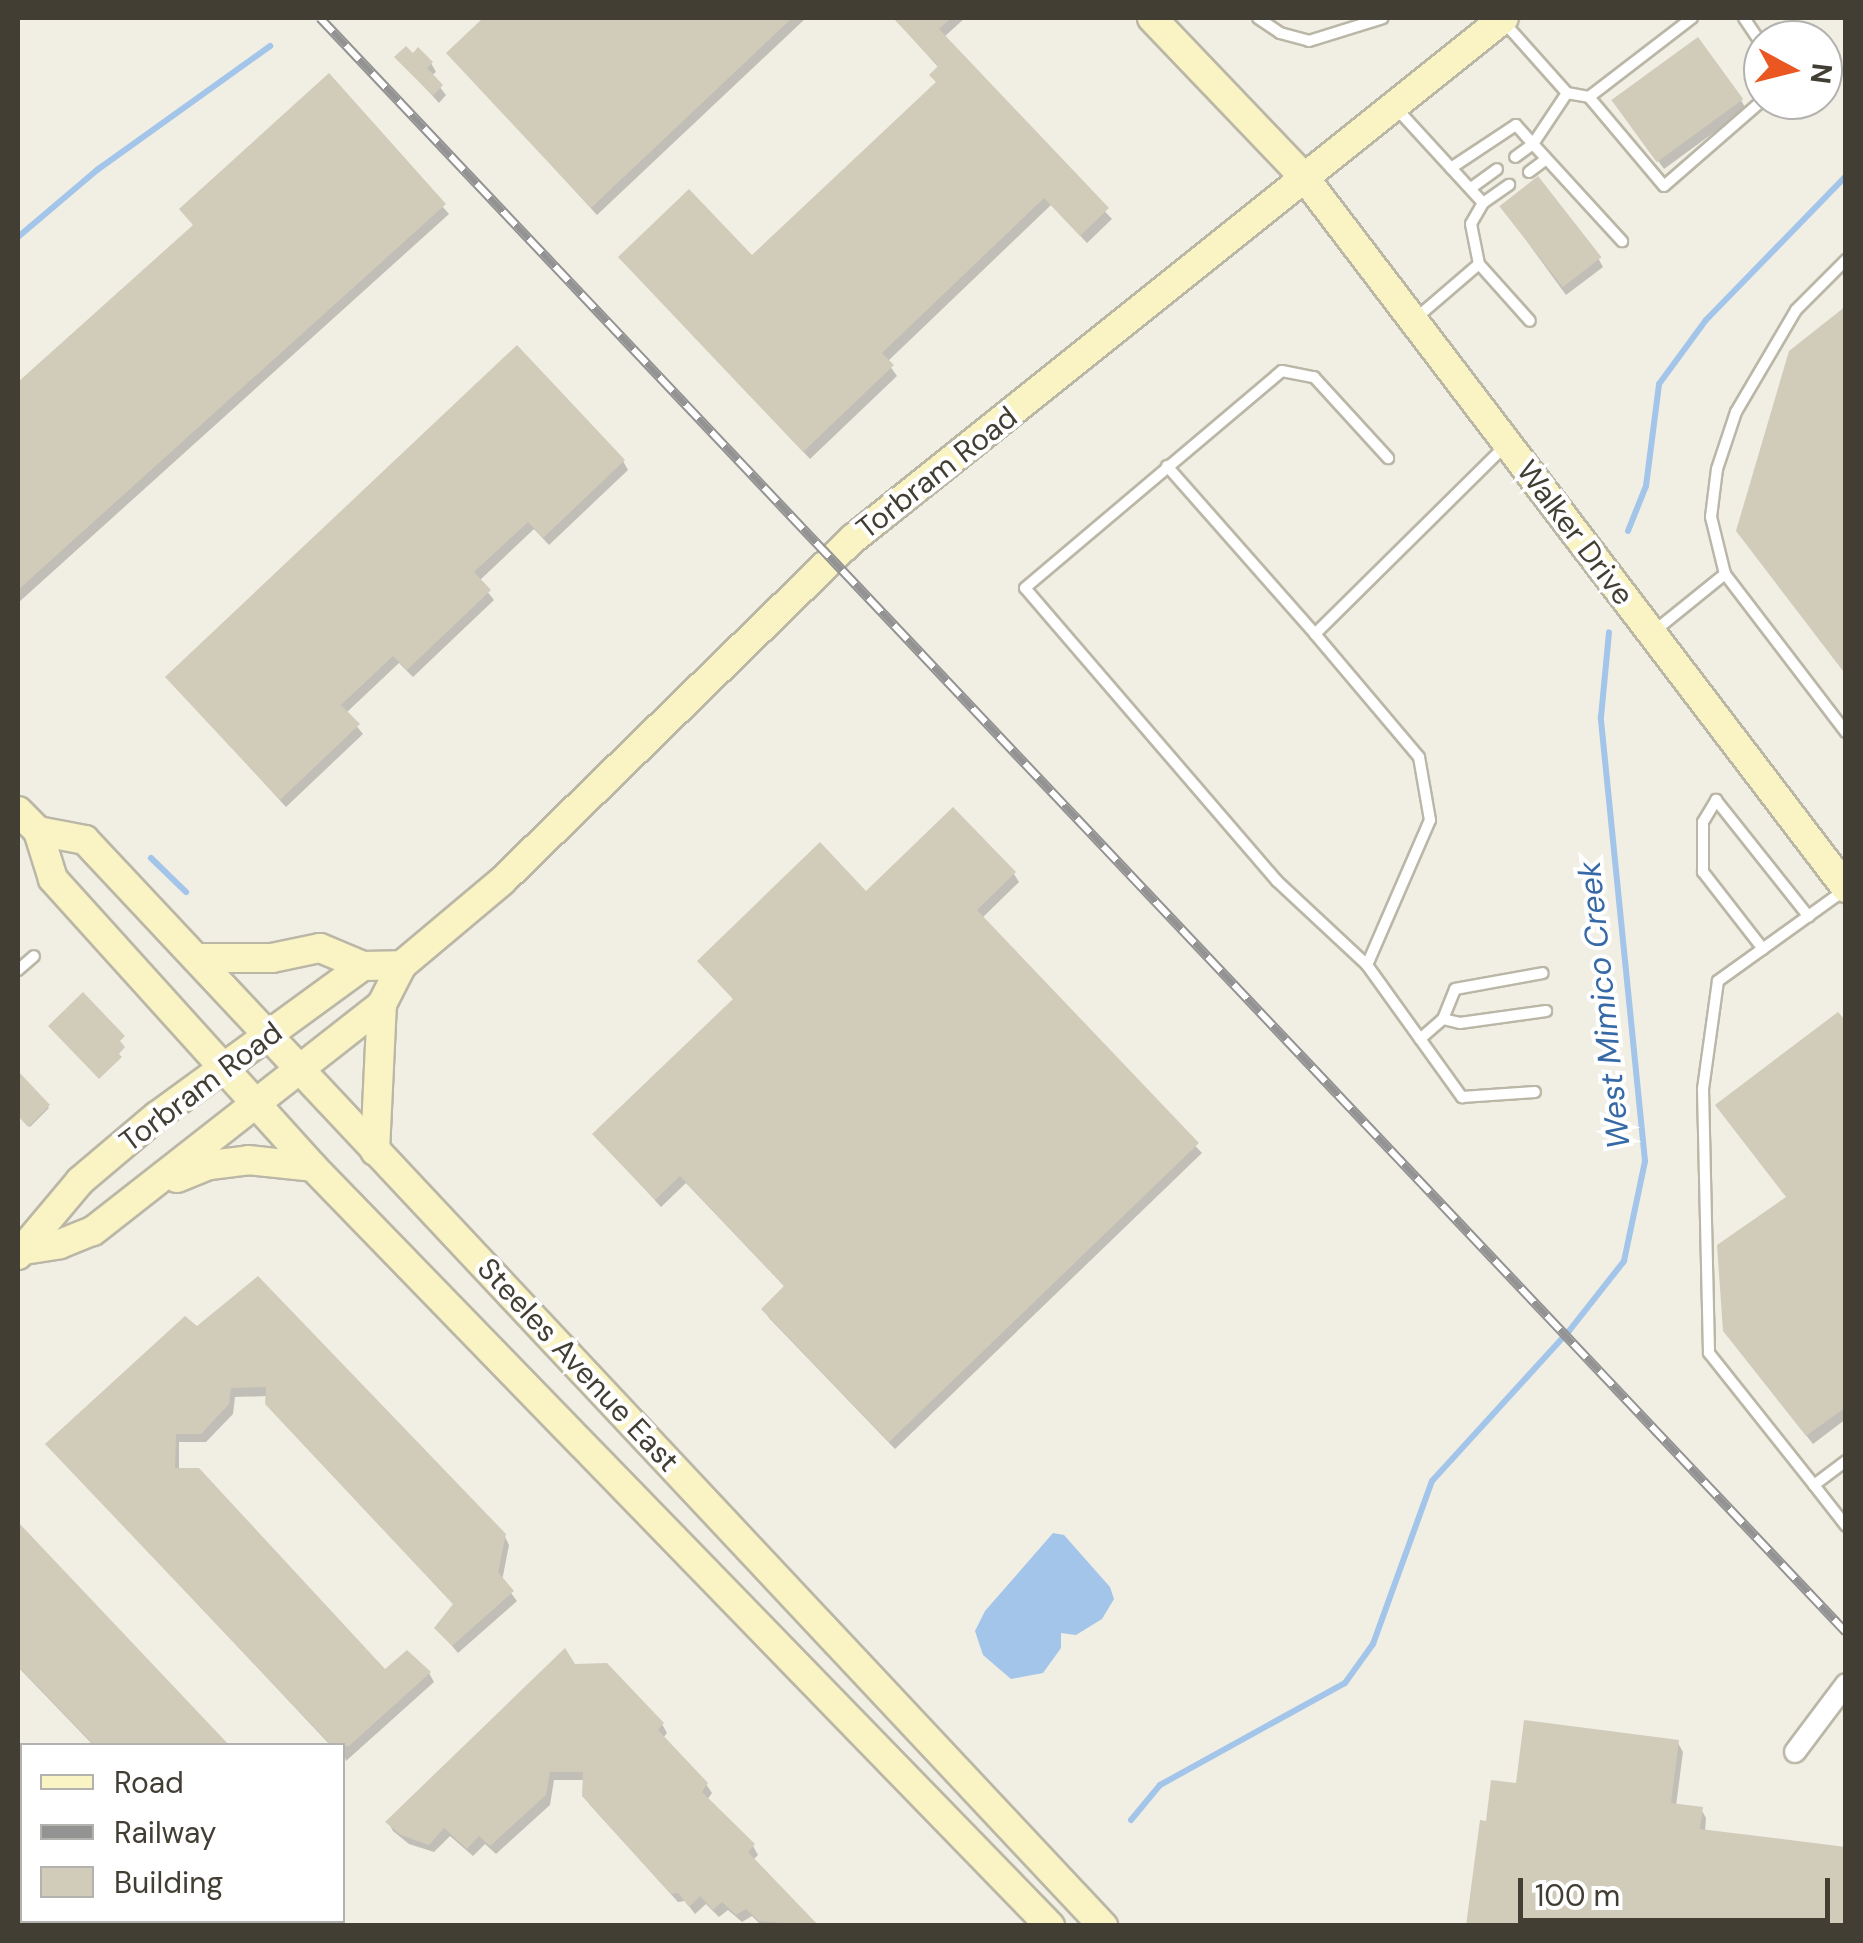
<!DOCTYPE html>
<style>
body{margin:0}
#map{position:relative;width:1863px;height:1943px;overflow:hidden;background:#f1eee4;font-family:"DM Sans",sans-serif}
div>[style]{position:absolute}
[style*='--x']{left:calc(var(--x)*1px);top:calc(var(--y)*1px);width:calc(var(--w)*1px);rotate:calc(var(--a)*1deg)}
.water>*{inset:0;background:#a3c5ea}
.shadow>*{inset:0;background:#0003}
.stream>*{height:6px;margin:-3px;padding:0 3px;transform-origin:3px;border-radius:3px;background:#a3c5ea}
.building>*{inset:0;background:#d1cbba;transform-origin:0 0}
.roads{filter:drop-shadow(2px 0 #bbb7a7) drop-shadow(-2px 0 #bbb7a7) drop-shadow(0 2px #bbb7a7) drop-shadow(0 -2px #bbb7a7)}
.lane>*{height:10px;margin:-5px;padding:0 5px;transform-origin:5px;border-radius:5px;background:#fff}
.street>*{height:20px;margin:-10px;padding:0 10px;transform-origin:10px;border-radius:10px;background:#fff}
.secondary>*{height:28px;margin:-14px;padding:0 14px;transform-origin:14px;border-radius:14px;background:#faf4c4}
.rail>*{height:10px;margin-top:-5px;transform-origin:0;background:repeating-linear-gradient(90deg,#fff 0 19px,#939393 0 38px);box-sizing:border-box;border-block:2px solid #939393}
span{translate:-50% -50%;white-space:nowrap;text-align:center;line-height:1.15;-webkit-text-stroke:8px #fff;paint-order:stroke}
.street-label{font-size:30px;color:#423e34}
.water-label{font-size:32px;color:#3669a6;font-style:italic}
.frame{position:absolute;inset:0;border:20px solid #423e34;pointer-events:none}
.legend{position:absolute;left:20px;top:1743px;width:325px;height:180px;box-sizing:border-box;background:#fff;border:2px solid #b3b2ae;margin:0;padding:12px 18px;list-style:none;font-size:30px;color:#423e34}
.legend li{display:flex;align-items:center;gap:20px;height:50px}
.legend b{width:50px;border:2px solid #b3b2ae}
.north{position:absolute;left:1743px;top:20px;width:100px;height:100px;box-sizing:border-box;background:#fff;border:2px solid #b3b2ae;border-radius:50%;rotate:97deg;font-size:28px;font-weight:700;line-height:40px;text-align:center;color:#423e34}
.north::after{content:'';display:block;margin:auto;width:35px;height:45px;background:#ea5721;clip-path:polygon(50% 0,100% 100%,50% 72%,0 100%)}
.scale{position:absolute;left:1518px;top:1878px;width:312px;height:45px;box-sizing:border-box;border:5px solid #423e34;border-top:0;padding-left:12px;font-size:30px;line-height:35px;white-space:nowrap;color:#423e34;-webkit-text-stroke:8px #fff;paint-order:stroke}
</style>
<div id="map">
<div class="water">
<div style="clip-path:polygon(1053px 1533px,1064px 1535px,1110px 1587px,1114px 1599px,1102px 1619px,1076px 1635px,1061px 1633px,1061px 1648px,1043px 1673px,1011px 1679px,983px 1655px,975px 1631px,985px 1611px)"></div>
</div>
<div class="shadow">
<div style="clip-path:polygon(487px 18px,806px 18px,597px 215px,449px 53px)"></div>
<div style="clip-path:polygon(901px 18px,965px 18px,944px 37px,1112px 219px,1087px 243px,1051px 205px,887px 362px,897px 376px,810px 459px,621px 257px,752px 259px,937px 84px,932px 75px,939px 68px,904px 29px)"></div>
<div style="clip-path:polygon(397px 57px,431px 63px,436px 72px,431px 76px,446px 95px,439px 103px)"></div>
<div style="clip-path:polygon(329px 77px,449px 214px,18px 603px,18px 386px,194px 226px,182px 209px)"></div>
<div style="clip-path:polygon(1741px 100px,1746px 109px,1664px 169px,1621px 109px)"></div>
<div style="clip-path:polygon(1507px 214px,1598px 258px,1603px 267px,1566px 295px)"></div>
<div style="clip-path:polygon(623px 461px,628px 470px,549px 545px,534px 529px,479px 581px,494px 600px,413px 677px,399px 663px,346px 713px,363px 734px,286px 807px,168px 678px)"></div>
<div style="clip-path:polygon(1014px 874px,1019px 882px,981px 919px,1202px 1153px,895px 1449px,769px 1318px,764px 1309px,786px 1288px,686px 1183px,661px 1207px,596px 1135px,735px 1001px,700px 961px,866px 894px)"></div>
<div style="clip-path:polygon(1846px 1026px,1846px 1419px,1813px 1444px,1731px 1340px,1788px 1199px)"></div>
<div style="clip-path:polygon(18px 1075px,49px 1108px,30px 1127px,18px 1114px)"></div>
<div style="clip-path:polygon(185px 1319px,504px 1535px,509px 1545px,502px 1581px,517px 1601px,458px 1653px,437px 1628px,455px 1606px,274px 1413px,268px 1396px,235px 1397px,233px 1414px,206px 1442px,179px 1442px,179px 1471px,385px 1672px,429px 1673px,434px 1682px,346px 1761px,342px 1746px,331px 1746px,48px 1445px)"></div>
<div style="clip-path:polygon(18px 1526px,226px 1746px,94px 1746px,18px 1667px)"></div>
<div style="clip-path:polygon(574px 1667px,662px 1724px,667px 1733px,663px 1738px,706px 1784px,712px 1793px,707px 1800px,753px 1846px,758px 1855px,753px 1860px,814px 1926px,762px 1926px,752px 1916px,742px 1922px,728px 1910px,719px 1917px,706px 1904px,695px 1914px,685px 1901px,678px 1902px,590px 1805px,584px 1795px,585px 1780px,554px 1780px,550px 1805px,496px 1854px,485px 1844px,473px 1856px,450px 1836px,434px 1852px,409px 1844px,393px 1831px,388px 1822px)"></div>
<div style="clip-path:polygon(1678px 1743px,1683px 1752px,1676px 1806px,1701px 1809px,1706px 1818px,1705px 1832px,1488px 1824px,1518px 1786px)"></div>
</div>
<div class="stream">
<div style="--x:18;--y:237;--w:104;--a:-40.3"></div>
<div style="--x:97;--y:170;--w:213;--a:-35.6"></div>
<div style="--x:1628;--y:531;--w:48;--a:-68.2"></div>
<div style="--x:1646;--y:486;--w:103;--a:-82.7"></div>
<div style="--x:1659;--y:384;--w:79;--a:-53.7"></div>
<div style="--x:1706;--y:320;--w:201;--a:-45.8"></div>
<div style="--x:151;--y:858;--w:49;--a:44.2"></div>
<div style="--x:1131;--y:1820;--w:45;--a:-50.4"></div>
<div style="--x:1160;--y:1785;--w:211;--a:-28.9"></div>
<div style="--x:1345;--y:1683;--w:48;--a:-54.3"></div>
<div style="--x:1373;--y:1644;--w:173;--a:-70.1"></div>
<div style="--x:1432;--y:1481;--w:203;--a:-47.6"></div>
<div style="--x:1569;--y:1331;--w:89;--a:-51.8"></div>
<div style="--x:1624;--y:1261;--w:102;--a:-78.1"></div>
<div style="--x:1645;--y:1161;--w:446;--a:-95.7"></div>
<div style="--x:1601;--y:717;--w:85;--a:-84.6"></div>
</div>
<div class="building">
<div style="clip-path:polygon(483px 18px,792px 18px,591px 208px,446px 53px)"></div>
<div style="clip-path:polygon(893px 18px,951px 18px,939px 29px,1109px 208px,1080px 236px,1044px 198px,882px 353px,894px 365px,803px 452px,618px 257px,689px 189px,752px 255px,936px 82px,929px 75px,938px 66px)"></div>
<div style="left:1698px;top:37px;width:77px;height:107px;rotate:54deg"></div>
<div style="clip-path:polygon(406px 46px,413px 53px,418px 47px,433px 62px,427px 68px,443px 85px,433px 96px,394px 57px)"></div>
<div style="clip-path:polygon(329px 73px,446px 204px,18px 590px,18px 382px,193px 225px,179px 209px)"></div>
<div style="left:1538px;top:176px;width:103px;height:49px;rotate:52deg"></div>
<div style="clip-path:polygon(1846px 306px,1846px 675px,1736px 531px,1789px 351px)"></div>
<div style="clip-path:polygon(517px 345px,625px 460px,543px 538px,528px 522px,474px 572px,491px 590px,407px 670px,393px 656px,341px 705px,360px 724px,280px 800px,165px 677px)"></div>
<div style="clip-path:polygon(953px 807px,1016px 872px,977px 910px,1199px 1143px,889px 1442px,761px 1309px,784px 1286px,680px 1176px,655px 1200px,592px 1134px,733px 999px,697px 961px,820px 842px,866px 891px)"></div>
<div style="clip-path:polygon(83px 992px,125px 1036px,120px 1041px,125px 1047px,119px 1054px,122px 1057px,99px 1079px,48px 1026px)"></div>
<div style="clip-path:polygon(1838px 1012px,1846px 1021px,1846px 1407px,1806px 1436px,1723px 1331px,1717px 1245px,1786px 1197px,1715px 1105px)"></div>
<div style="clip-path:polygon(18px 1071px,50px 1105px,28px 1127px,18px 1116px)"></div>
<div style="clip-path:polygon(258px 1276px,506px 1534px,498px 1572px,514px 1591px,452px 1646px,434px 1628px,453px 1604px,265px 1404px,266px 1387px,231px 1388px,229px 1404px,201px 1434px,176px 1434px,175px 1468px,199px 1468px,385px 1669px,407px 1650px,431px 1672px,349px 1746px,332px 1746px,45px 1444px,185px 1316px,197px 1326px)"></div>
<div style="clip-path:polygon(18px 1522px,230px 1746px,95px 1746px,18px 1666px)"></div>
<div style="clip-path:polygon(565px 1648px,575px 1664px,607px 1663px,664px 1723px,658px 1730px,708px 1783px,702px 1792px,755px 1844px,748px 1852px,819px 1926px,759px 1921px,746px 1909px,736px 1915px,722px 1902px,713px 1910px,700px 1896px,689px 1907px,678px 1893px,671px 1894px,582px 1796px,583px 1772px,550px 1772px,546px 1795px,490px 1846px,479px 1836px,467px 1849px,444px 1828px,429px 1845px,401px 1835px,385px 1822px)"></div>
<div style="clip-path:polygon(1524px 1720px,1679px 1740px,1671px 1803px,1703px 1807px,1700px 1829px,1846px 1847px,1846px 1926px,1466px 1926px,1480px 1820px,1486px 1821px,1491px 1780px,1516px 1783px)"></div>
</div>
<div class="roads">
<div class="lane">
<div style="--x:1258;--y:18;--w:27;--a:34"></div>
<div style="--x:1280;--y:33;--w:30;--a:15"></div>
<div style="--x:1309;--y:41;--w:77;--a:-17.3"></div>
<div style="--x:1744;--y:18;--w:34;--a:56"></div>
<div style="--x:1502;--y:20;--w:98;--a:48.3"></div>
<div style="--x:1567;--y:93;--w:22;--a:10"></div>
<div style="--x:1589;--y:97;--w:116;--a:49.9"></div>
<div style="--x:1664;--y:186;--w:131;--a:-41"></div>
<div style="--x:1567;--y:93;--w:61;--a:123.7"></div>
<div style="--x:1533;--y:144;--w:132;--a:47.5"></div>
<div style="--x:1589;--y:97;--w:130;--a:-37.5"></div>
<div style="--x:1397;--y:109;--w:127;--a:47.5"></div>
<div style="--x:1483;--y:203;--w:24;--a:120"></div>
<div style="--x:1471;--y:224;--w:41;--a:78.7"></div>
<div style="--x:1479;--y:264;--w:86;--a:139.3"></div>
<div style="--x:1451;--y:168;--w:78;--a:-33.5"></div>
<div style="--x:1516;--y:125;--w:25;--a:48"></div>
<div style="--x:1533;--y:144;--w:22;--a:144"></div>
<div style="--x:1529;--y:172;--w:20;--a:-37"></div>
<div style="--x:1471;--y:188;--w:32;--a:-36"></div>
<div style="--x:1483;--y:203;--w:32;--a:-35"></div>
<div style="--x:1479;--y:264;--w:76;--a:48.2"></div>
<div style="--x:1507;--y:444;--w:270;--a:135.3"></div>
<div style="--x:1315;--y:634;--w:161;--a:49.8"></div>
<div style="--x:1419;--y:757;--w:64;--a:80.1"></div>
<div style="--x:1430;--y:820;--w:158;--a:113.5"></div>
<div style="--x:1367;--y:965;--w:163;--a:54.3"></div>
<div style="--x:1462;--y:1097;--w:73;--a:-3.9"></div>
<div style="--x:1167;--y:466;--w:224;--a:48.6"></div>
<div style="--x:1725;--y:574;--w:199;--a:52.6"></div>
<div style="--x:1652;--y:633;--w:94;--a:-38.9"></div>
<div style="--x:1725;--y:574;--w:59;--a:-103.8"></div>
<div style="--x:1711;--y:517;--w:48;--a:-82.9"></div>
<div style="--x:1717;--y:469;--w:60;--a:-71.6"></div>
<div style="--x:1736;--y:412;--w:118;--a:-59.5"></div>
<div style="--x:1796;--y:310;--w:71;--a:-45"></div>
<div style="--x:1763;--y:949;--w:98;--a:-127.9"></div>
<div style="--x:1703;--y:872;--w:50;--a:-90"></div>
<div style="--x:1703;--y:822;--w:26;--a:-59"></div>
<div style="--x:1716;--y:800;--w:149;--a:51.5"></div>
<div style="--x:1367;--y:965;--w:123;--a:-137"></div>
<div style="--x:1277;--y:881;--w:386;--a:-130.7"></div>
<div style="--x:1025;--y:588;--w:336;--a:-40.2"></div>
<div style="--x:1282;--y:371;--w:33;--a:11"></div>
<div style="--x:1314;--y:377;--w:110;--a:47.6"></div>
<div style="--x:18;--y:970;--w:21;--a:-41"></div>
<div style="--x:1443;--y:1019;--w:17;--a:13"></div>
<div style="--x:1460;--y:1023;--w:87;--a:-7.9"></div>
<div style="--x:1420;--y:1039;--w:30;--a:-41"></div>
<div style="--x:1443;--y:1019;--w:32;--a:-68"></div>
<div style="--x:1455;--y:989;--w:89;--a:-10.3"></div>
<div style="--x:1846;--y:1461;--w:40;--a:143"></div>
<div style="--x:1814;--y:1485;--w:52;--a:52"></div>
<div style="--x:1814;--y:1485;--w:169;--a:-128.5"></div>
<div style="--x:1709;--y:1353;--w:264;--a:-91.3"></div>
<div style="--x:1703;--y:1089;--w:109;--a:-82.1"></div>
<div style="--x:1718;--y:981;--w:158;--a:-35.7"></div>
</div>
<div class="street">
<div style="--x:1795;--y:1752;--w:85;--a:-53.1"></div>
</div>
<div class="secondary">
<div style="--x:1152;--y:18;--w:220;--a:46.3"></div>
<div style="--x:1304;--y:177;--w:894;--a:52.68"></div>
<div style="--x:18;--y:811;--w:28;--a:45"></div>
<div style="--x:38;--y:831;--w:50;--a:72.6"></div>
<div style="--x:53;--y:879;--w:388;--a:47.9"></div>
<div style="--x:313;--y:1167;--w:1058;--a:45.84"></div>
<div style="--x:38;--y:831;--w:48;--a:10.8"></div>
<div style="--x:85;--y:840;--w:1489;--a:46.85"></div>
<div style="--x:199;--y:958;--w:73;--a:0"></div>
<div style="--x:272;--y:958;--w:49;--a:-11.8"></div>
<div style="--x:320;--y:948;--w:47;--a:22.7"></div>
<div style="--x:375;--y:1151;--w:147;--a:-87.3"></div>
<div style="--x:177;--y:1178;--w:35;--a:-22"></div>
<div style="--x:210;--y:1165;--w:38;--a:-7"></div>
<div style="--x:248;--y:1160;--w:65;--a:6.1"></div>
<div style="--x:24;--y:1250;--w:36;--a:-9"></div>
<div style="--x:60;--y:1244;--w:35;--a:-22"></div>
<div style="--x:93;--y:1231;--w:367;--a:-38.1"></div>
<div style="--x:382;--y:1004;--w:44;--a:-62.9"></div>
<div style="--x:402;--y:965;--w:131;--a:-40"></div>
<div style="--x:502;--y:881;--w:491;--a:-44.3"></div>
<div style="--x:854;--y:538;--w:832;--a:-38.66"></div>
<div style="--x:18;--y:1255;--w:97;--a:-50"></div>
<div style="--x:80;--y:1181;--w:101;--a:-40.2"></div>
<div style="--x:157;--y:1116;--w:255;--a:-36.1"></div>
<div style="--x:363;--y:966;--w:39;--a:-1"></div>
</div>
</div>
<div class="rail">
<div style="--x:320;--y:18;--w:2221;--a:46.61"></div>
</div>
<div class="street-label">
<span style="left:937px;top:473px;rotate:-38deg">Torbram Road</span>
<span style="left:1575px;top:533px;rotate:53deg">Walker Drive</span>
<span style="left:201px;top:1087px;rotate:-37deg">Torbram Road</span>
<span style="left:578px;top:1365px;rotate:47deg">Steeles Avenue East</span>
</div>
<div class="water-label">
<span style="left:1604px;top:1005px;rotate:-96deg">West Mimico Creek</span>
</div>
<div class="frame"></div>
<ul class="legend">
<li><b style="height:12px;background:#faf4c4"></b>Road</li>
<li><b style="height:12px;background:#939393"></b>Railway</li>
<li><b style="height:28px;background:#d1cbba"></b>Building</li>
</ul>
<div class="north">N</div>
<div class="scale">100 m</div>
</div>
